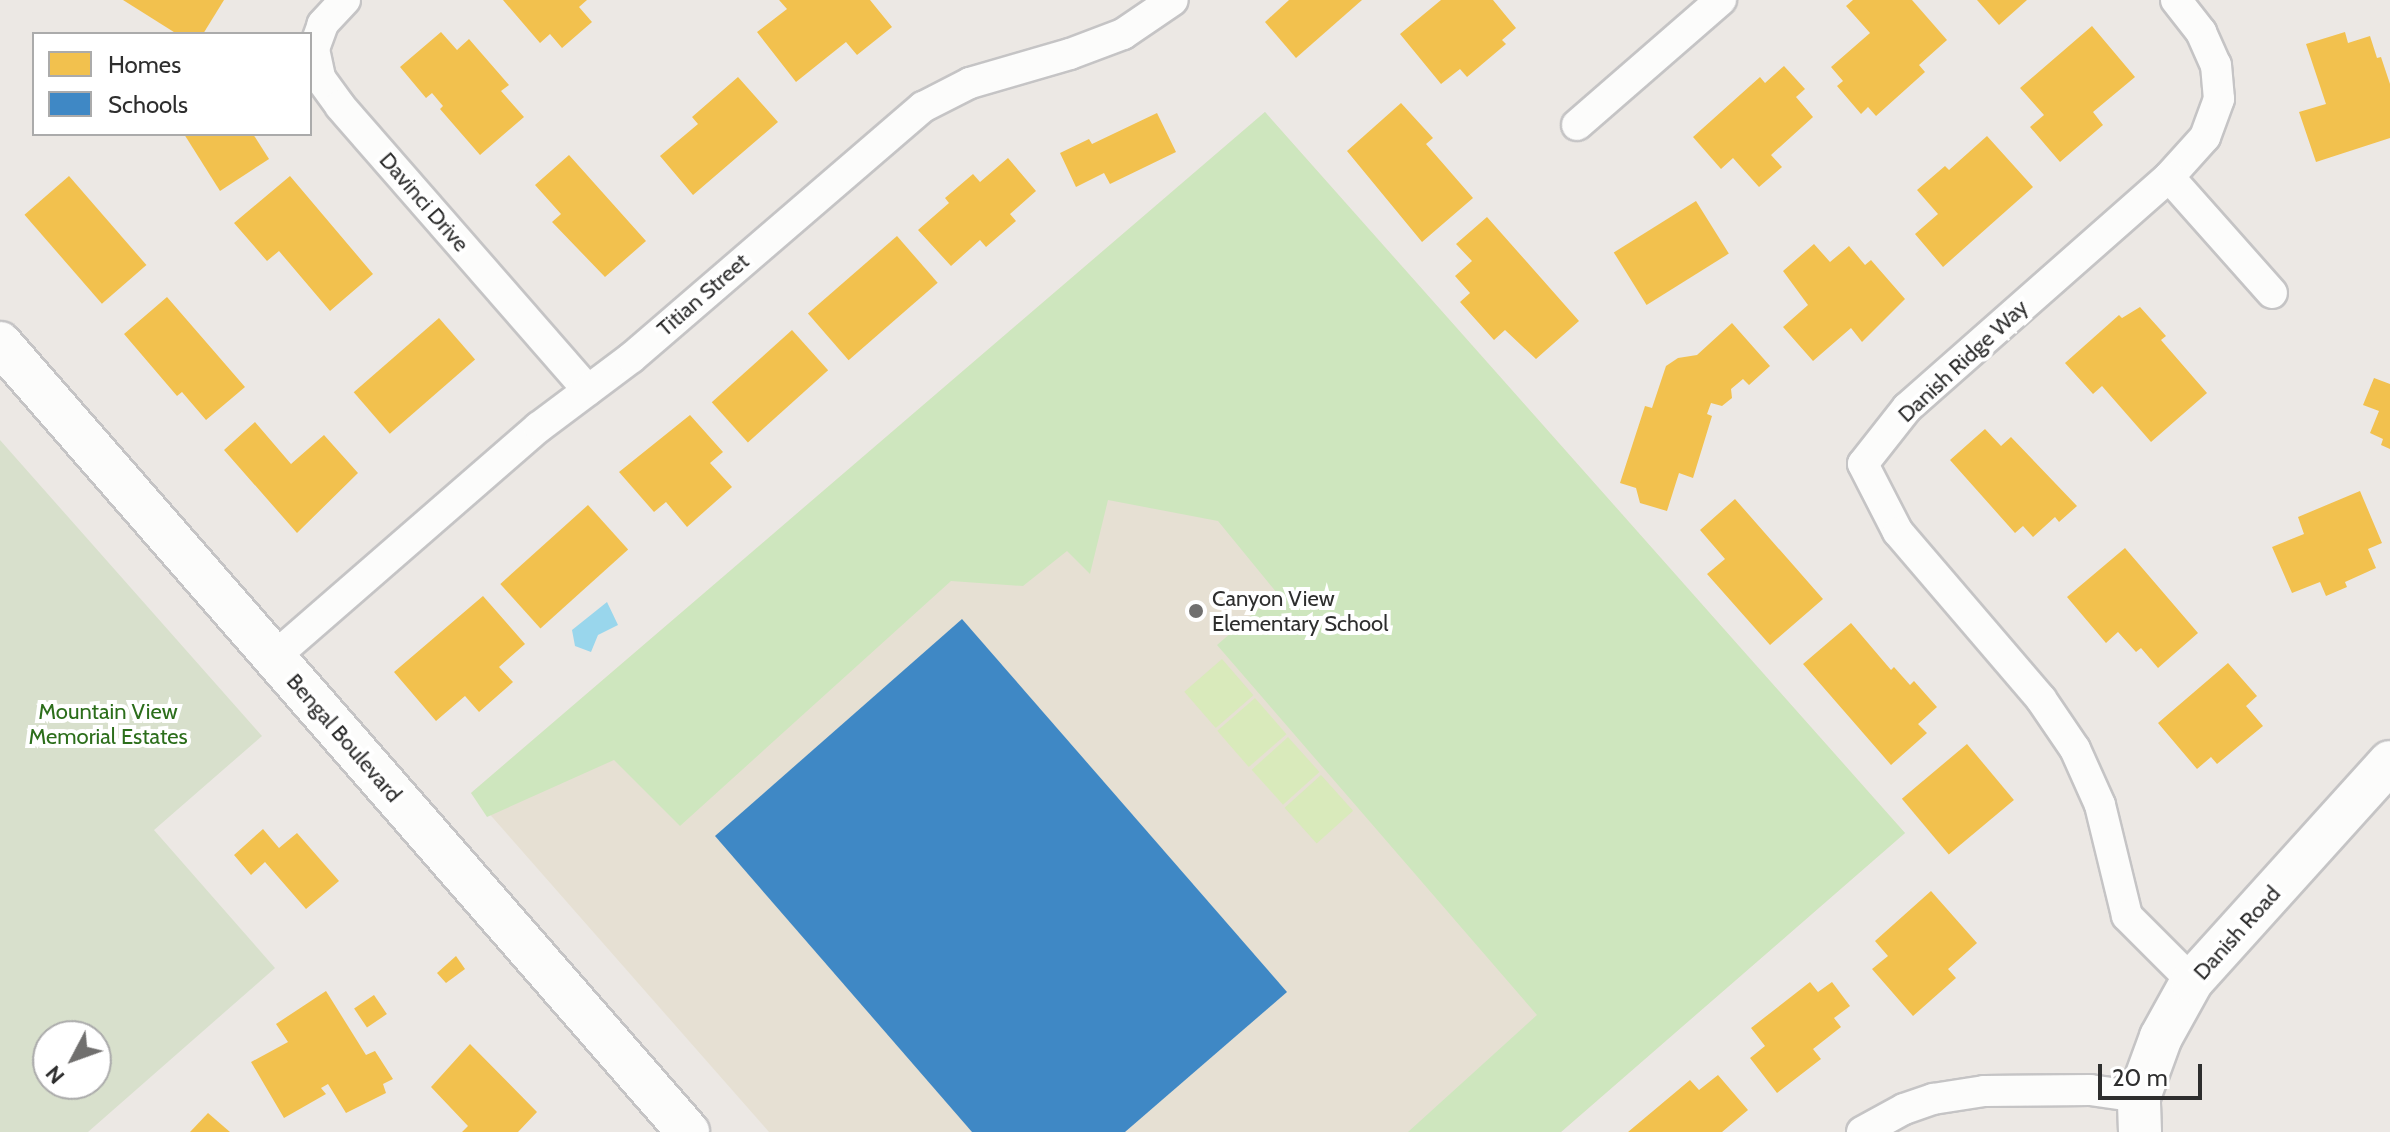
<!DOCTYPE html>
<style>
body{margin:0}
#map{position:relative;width:2390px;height:1132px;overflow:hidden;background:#ece8e4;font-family:Cabin,sans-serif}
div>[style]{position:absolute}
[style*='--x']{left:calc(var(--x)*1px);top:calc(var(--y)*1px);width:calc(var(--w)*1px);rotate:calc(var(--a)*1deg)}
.education>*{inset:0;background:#e6e0d3}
.green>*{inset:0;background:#cee6be}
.cemetery>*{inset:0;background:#d8e0cc}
.pitch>*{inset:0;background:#d9eabb;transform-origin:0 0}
.water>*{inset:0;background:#99d6ec}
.homes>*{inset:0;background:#f2c14e;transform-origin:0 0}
.schools>*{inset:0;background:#3f88c5}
.roads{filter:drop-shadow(2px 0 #c5c4c5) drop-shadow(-2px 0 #c5c4c5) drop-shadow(0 2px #c5c4c5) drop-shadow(0 -2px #c5c4c5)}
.street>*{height:30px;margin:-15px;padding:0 15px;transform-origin:15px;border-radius:15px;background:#fcfcfb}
.secondary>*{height:42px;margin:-21px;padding:0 21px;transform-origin:21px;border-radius:21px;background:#fcfcfb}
.dots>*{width:22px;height:22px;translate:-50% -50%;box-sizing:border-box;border:4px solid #fff;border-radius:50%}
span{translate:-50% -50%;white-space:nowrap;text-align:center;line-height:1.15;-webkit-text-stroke:8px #fff;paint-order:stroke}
.street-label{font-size:22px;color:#2e2e2e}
.poi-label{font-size:22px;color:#2e2e2e}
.left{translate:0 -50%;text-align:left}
.park-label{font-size:22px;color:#2c6e1b}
.legend{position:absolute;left:32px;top:32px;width:280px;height:104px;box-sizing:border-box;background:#fff;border:2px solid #ababab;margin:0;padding:10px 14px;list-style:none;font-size:24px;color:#2e2e2e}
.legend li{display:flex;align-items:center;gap:16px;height:40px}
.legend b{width:40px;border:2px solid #ababab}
.north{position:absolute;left:32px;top:1020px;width:80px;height:80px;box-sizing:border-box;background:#fff;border:2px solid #ababab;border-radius:50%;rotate:229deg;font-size:22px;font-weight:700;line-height:32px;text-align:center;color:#2e2e2e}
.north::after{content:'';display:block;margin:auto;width:28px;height:36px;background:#706f6e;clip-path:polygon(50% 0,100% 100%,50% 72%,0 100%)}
.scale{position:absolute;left:2098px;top:1064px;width:104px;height:36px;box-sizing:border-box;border:4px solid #2e2e2e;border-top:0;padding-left:10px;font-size:24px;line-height:28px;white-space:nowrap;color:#2e2e2e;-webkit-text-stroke:6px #fff;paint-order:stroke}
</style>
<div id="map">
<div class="education">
<div style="clip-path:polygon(1265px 112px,1905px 833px,1561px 1132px,769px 1132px,471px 793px)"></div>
</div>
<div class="green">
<div style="clip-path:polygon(1265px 112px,1905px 833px,1561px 1132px,1408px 1132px,1537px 1015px,1217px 645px,1277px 593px,1218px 521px,1108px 500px,1090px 574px,1067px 551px,1023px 586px,951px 581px,680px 826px,614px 760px,487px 817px,471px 793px)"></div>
</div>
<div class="cemetery">
<div style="clip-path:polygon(evenodd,0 440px,262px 736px,154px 830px,275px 968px,88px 1132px,0 1132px,0 440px,48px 1036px,96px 1036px,96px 1084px,48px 1084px,48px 1036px)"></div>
</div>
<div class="pitch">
<div style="left:1222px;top:659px;width:48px;height:50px;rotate:49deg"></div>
<div style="left:1255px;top:698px;width:48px;height:50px;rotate:49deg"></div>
<div style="left:1288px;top:737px;width:47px;height:49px;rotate:48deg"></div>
<div style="left:1321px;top:775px;width:48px;height:49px;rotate:48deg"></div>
</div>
<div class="water">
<div style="clip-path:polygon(607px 602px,618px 625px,598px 635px,591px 652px,575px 646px,572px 630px)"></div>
</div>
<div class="homes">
<div style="clip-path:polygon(123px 0,224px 0,203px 34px,177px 34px)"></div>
<div style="clip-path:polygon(503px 0,587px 0,579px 7px,592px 22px,562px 48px,550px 34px,540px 43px)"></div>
<div style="clip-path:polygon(779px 0,870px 0,892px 27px,857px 55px,846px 42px,796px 82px,757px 32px,787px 9px)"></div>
<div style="clip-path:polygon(1289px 0,1362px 0,1296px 58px,1265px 22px)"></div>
<div style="clip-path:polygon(1441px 0,1493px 0,1516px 28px,1502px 40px,1506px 44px,1467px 77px,1460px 69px,1441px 84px,1400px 34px)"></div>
<div style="clip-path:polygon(1853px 0,1912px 0,1947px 40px,1919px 65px,1925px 72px,1876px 116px,1868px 107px,1861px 114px,1837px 86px,1843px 81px,1831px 67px,1870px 33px,1846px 6px)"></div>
<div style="clip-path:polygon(1977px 0,2027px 0,1999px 25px)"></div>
<div style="clip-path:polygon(2092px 26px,2135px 77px,2093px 112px,2103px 125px,2060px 162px,2030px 127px,2044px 115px,2020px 88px)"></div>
<div style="clip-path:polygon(441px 32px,457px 50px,469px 39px,509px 85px,501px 91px,524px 117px,480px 155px,440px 109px,443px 106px,432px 93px,426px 98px,400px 67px)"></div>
<div style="clip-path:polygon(2345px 32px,2348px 43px,2370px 36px,2377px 58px,2381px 57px,2390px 84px,2390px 138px,2316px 162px,2299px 112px,2326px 104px,2306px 44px)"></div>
<div style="clip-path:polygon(1784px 66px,1805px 89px,1796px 97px,1813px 117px,1771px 155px,1782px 167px,1759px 187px,1733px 158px,1721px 169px,1693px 137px,1760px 77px,1765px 83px)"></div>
<div style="clip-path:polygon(738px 77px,778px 122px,693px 195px,660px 156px,698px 124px,692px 117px)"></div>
<div style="clip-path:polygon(1401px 103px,1433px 138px,1426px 144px,1473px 198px,1422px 242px,1347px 151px)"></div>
<div style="clip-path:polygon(1157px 113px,1176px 152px,1110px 184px,1104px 173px,1076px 187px,1060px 153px,1089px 139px,1092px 144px)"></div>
<div style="clip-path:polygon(184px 134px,253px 134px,269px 159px,220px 191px)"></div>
<div style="clip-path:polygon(1987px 136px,2033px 187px,1943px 267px,1915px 234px,1938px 214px,1917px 190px,1945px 166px,1949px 170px)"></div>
<div style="clip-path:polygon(569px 155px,646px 241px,605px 277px,552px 222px,561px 214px,535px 185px)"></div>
<div style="clip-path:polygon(1008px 158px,1036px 191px,1010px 214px,1016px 221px,986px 247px,980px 240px,951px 266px,918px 230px,949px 203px,945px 198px,973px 174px,980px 182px)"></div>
<div style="left:69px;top:176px;width:118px;height:59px;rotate:49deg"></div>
<div style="clip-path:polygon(290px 176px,373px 274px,330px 311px,279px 251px,267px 261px,234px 223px)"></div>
<div style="left:1696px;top:201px;width:62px;height:97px;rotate:58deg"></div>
<div style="clip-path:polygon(1487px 217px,1579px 321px,1536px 359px,1505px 330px,1494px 340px,1460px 302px,1470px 293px,1455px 276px,1472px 261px,1456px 244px)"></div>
<div style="left:897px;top:236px;width:62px;height:118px;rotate:49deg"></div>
<div style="clip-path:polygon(1814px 244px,1830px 262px,1849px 246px,1865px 265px,1871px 260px,1905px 299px,1862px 342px,1851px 328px,1813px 361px,1783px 327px,1808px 305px,1783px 271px)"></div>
<div style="clip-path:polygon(167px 297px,245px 387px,206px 420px,182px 392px,177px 396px,124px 334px)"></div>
<div style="clip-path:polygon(2140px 307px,2166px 336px,2161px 340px,2207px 393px,2151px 442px,2102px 386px,2093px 394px,2065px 363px,2119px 315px,2122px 318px)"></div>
<div style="left:439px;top:318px;width:55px;height:113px;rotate:49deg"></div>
<div style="clip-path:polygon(1732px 323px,1770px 366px,1749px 385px,1743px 379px,1731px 389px,1732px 398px,1722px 406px,1711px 403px,1707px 414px,1712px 416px,1693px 478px,1679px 473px,1667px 511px,1640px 503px,1636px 488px,1620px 483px,1645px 406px,1652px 408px,1666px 366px,1678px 358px,1697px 355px)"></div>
<div style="left:792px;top:330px;width:54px;height:108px;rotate:48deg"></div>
<div style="clip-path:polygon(2374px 378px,2390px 384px,2390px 449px,2381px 445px,2383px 439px,2370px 433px,2379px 411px,2363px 405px)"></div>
<div style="clip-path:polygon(690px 415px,723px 452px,710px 463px,732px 487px,687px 527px,666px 502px,654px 512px,619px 472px)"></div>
<div style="clip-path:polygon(255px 422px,291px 464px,324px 435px,358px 473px,297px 533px,224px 450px)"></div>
<div style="clip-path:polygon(1985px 429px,2001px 446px,2011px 437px,2077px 506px,2059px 522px,2055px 517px,2033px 537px,2023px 526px,2015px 533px,1950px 460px)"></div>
<div style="clip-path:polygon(2360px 491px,2382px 543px,2368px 549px,2376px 568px,2345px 582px,2347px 587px,2326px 596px,2320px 582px,2292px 593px,2272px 547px,2304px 534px,2298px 517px)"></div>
<div style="clip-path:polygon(1735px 499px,1823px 599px,1770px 645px,1707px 574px,1725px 559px,1700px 530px)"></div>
<div style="left:588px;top:505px;width:60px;height:118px;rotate:48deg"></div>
<div style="clip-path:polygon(2125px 548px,2198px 633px,2158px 668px,2141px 648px,2136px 652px,2118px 632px,2106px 643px,2067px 597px)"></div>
<div style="clip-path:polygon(483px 596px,525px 644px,499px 667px,513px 682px,479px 712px,465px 696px,436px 721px,394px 672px)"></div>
<div style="clip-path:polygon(1851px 623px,1891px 670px,1894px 667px,1910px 685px,1914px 681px,1937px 707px,1918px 724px,1927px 733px,1891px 765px,1803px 664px)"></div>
<div style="clip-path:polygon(2228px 663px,2257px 696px,2246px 706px,2263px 726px,2217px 764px,2211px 757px,2197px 769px,2158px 723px)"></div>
<div style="left:1967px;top:744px;width:73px;height:85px;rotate:50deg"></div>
<div style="clip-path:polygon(263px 829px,279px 848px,297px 833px,339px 881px,306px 909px,265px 862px,251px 875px,234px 855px)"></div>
<div style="clip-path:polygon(1931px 891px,1977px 943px,1948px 969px,1956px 978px,1913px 1016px,1872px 969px,1888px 956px,1875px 941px)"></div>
<div style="clip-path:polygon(456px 956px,465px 969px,446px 983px,437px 973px)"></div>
<div style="clip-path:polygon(1810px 982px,1818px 992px,1832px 982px,1850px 1006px,1834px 1018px,1841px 1027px,1813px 1049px,1821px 1059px,1777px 1093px,1750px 1058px,1765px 1046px,1751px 1028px)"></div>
<div style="clip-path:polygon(326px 991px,366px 1055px,375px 1051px,393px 1079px,383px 1084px,386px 1093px,346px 1113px,328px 1084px,321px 1088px,326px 1094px,284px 1118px,251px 1062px,288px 1042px,276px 1024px)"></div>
<div style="left:374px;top:995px;width:23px;height:24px;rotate:56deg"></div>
<div style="clip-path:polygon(470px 1044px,537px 1112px,518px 1132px,462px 1132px,468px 1126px,431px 1087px)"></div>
<div style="clip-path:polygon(1718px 1075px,1748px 1110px,1722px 1132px,1628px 1132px,1690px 1080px,1699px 1090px)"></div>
<div style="clip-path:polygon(208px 1113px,230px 1132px,190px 1132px)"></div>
</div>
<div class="schools">
<div style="clip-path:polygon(962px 619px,1287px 992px,1125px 1132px,972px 1132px,715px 836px)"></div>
</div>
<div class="roads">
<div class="street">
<div style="--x:345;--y:0;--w:33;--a:133"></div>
<div style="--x:323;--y:24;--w:27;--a:110"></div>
<div style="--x:314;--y:49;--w:30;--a:78"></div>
<div style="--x:320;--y:78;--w:34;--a:54"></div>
<div style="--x:340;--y:106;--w:377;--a:48.9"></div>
<div style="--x:2176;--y:0;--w:41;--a:52"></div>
<div style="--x:2201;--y:32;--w:36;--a:66"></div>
<div style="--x:2216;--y:65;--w:34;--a:85"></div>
<div style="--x:2219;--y:99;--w:40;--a:110.2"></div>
<div style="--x:2205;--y:137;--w:54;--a:132"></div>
<div style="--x:2169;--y:177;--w:349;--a:138.6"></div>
<div style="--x:1907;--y:408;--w:71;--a:128.2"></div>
<div style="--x:1863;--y:464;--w:76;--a:62.8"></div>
<div style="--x:1898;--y:532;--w:220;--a:49.4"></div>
<div style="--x:2041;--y:699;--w:60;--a:55.8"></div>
<div style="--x:2075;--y:749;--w:61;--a:65.9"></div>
<div style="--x:2100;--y:805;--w:114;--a:76.3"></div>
<div style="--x:2127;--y:916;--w:92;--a:45"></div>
<div style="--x:1577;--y:125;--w:191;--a:-41"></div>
<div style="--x:2169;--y:177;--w:155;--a:48.4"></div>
<div style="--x:273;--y:658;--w:352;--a:-41"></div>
<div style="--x:539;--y:427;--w:115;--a:-36.9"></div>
<div style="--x:631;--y:358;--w:385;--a:-40.7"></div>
<div style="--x:923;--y:107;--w:53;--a:-27.1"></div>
<div style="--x:970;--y:83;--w:104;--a:-16.2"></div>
<div style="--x:1070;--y:54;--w:57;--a:-20.7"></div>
<div style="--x:1123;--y:34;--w:60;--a:-34.2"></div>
<div style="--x:1862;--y:1132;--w:48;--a:-28.7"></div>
<div style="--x:1904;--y:1109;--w:31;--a:-19"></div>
<div style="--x:1933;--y:1099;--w:52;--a:-8.9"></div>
<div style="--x:1984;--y:1091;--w:106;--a:-0.5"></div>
<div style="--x:2090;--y:1090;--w:49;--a:8.1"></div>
</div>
<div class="secondary">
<div style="--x:0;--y:343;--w:1047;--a:48.91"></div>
<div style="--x:2140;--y:1132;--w:35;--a:-92"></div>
<div style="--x:2139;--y:1097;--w:64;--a:-69.9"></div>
<div style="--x:2161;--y:1037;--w:64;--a:-61"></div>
<div style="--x:2192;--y:981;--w:295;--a:-47.9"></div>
</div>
</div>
<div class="dots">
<div style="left:1196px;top:611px;background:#706f6e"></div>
</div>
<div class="street-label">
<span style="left:424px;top:202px;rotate:49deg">Davinci Drive</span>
<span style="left:703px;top:295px;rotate:-41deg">Titian Street</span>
<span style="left:1963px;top:361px;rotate:-43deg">Danish Ridge Way</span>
<span style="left:344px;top:738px;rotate:49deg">Bengal Boulevard</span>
<span style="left:2237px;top:933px;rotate:-48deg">Danish Road</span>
</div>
<div class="poi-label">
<span class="left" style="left:1212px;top:611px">Canyon View<br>Elementary School</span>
</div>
<div class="park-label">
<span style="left:108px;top:724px">Mountain View<br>Memorial Estates</span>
</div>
<ul class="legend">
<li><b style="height:22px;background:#f2c14e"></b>Homes</li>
<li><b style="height:22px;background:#3f88c5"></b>Schools</li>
</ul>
<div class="north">N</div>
<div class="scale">20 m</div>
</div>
